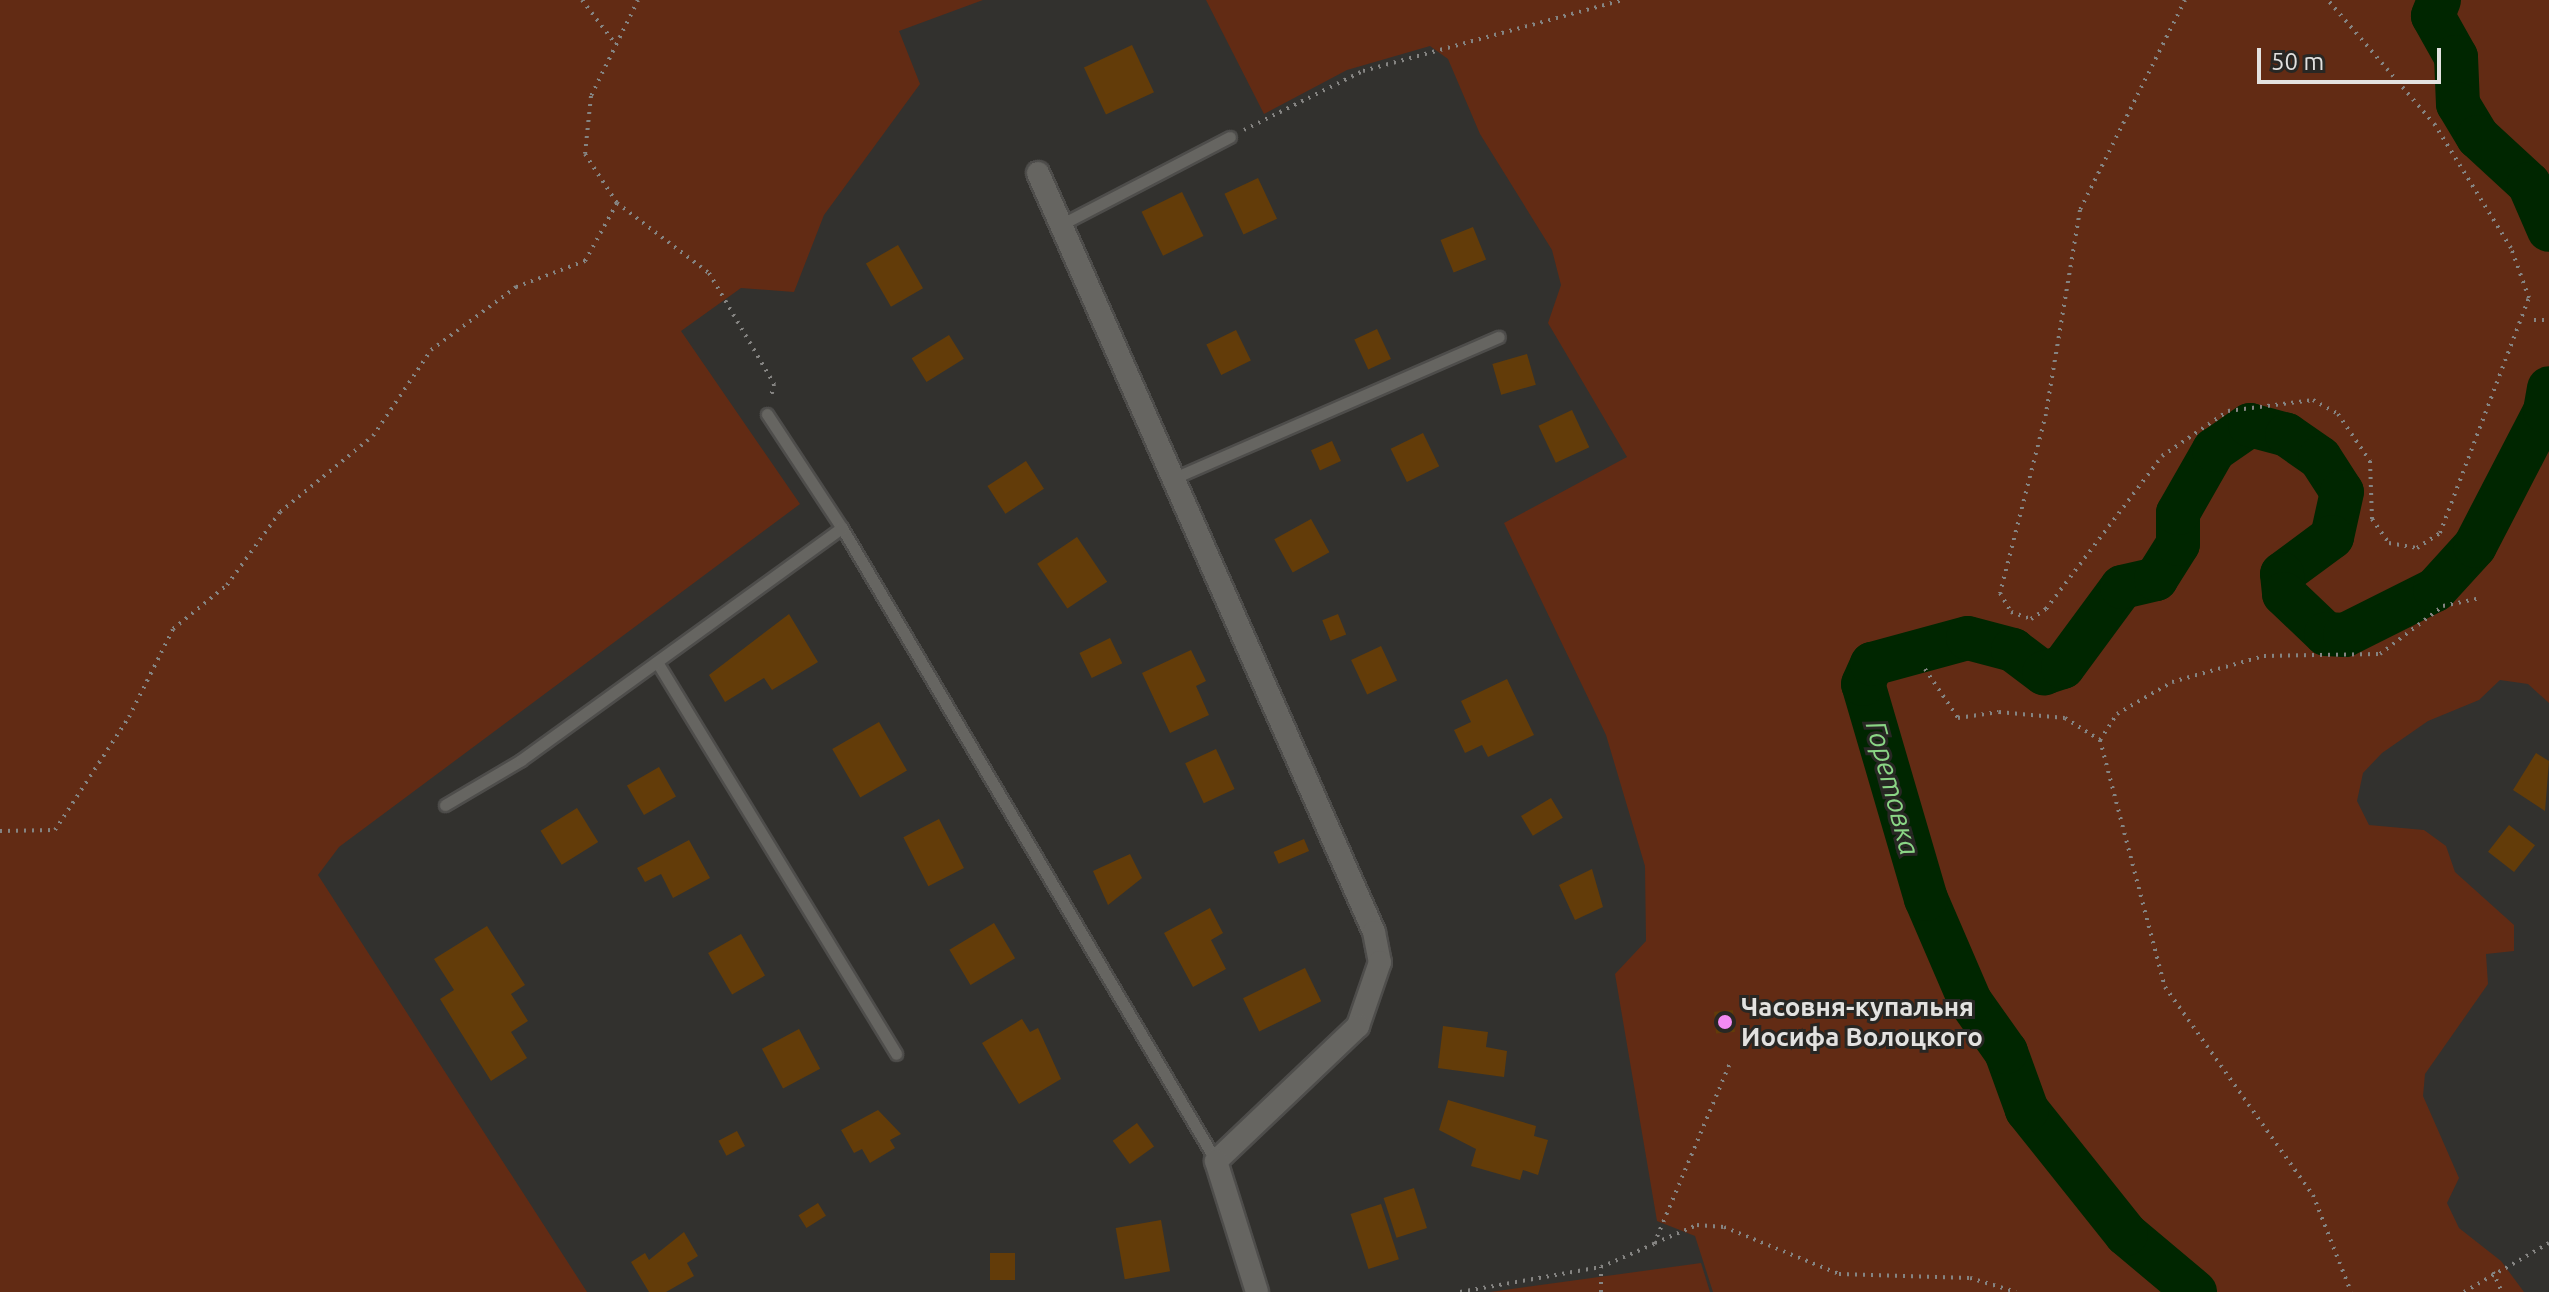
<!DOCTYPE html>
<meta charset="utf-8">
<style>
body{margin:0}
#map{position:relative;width:2549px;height:1292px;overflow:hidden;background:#32312e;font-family:Ubuntu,sans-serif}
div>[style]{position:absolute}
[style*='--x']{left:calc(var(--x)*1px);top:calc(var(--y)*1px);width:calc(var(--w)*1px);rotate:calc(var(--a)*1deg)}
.green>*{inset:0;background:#622b14}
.river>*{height:44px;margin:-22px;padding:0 22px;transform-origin:22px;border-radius:22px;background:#002600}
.building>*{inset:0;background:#633c09;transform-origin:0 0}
.path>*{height:4px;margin-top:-2px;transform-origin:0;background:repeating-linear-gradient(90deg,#858482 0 2px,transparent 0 8px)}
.roads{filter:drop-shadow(2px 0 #4e4d4b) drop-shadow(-2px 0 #4e4d4b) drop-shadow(0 2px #4e4d4b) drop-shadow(0 -2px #4e4d4b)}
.lane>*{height:11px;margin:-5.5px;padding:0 5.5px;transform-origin:5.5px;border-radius:5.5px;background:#666561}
.street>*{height:22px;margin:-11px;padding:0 11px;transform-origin:11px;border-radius:11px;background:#666561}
.dots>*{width:22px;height:22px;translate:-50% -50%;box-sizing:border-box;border:4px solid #282724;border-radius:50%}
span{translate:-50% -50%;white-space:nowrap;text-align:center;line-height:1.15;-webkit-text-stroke:6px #282724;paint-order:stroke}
.poi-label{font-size:26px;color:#e3e2e0;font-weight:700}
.left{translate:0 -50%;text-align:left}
.water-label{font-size:28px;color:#8ad585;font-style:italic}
.scale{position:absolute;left:2257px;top:48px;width:184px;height:36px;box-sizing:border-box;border:4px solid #e3e2e0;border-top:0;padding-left:10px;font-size:24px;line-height:28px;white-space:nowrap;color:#e3e2e0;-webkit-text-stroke:6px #282724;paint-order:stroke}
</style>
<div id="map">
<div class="green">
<div style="clip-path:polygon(0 0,983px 0,899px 31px,920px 84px,824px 215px,794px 292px,741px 288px,681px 331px,800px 504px,339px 847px,318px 875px,587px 1292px,0 1292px)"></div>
<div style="clip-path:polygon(1206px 0,2549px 0,2549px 703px,2528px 684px,2500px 680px,2479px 700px,2428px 721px,2382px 753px,2363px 773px,2357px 801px,2369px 825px,2424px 830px,2446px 846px,2455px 872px,2514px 925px,2514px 951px,2486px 954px,2488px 984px,2425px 1074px,2423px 1096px,2459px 1178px,2447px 1203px,2459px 1228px,2501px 1261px,2524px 1292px,1713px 1292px,1695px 1236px,1657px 1221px,1615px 974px,1646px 941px,1645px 866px,1606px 735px,1504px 523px,1627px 457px,1548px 323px,1561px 285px,1552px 250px,1480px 134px,1448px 59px,1430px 46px,1347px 70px,1264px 114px)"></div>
<div style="clip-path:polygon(1701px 1263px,1710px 1292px,1490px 1292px)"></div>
</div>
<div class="river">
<div style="--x:2439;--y:0;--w:17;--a:111"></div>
<div style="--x:2433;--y:16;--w:47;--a:60.7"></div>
<div style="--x:2456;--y:57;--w:47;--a:87.6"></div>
<div style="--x:2458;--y:104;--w:39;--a:59"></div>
<div style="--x:2478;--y:137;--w:69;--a:42.7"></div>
<div style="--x:2529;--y:184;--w:50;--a:66.5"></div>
<div style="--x:2195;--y:1292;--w:90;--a:-140"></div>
<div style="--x:2126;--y:1234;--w:159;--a:-128.6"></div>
<div style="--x:2027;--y:1110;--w:62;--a:-109.9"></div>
<div style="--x:2006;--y:1052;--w:62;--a:-125.2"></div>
<div style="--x:1970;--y:1001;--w:111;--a:-113.3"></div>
<div style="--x:1926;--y:899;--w:224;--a:-106.3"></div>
<div style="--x:1863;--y:684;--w:22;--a:-66"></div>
<div style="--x:1872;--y:664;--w:99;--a:-15.2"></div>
<div style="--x:1968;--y:638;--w:47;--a:14.9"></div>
<div style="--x:2013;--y:650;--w:39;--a:37"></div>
<div style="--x:2044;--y:673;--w:20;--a:-18"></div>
<div style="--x:2063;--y:667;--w:99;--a:-53.6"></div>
<div style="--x:2122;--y:587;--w:35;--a:-13"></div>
<div style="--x:2156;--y:579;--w:41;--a:-57.8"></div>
<div style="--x:2178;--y:544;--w:31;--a:-90"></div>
<div style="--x:2178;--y:513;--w:73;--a:-60.3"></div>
<div style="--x:2214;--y:450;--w:44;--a:-34.8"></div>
<div style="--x:2250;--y:425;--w:38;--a:15"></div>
<div style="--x:2287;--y:435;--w:40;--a:34.9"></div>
<div style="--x:2320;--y:458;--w:40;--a:57.1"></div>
<div style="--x:2342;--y:492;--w:46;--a:102.5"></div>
<div style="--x:2332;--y:537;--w:62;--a:143.5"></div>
<div style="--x:2282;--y:574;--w:20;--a:84"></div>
<div style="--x:2284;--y:594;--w:58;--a:43.6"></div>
<div style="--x:2326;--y:634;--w:19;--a:3"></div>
<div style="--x:2345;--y:635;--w:101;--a:-26.6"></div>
<div style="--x:2435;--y:590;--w:59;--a:-47.7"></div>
<div style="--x:2475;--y:546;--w:152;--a:-62.6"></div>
<div style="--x:2545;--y:411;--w:23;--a:-80"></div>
</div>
<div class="building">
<div style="left:1132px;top:45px;width:52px;height:53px;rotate:65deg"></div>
<div style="left:1258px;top:178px;width:45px;height:37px;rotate:65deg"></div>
<div style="left:1182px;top:192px;width:49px;height:45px;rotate:64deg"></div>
<div style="left:1473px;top:227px;width:35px;height:35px;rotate:68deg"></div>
<div style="left:898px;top:245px;width:50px;height:37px;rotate:60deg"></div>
<div style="left:1377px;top:329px;width:33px;height:25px;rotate:65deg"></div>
<div style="left:1236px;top:330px;width:34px;height:33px;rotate:64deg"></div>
<div style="left:949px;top:335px;width:28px;height:44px;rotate:58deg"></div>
<div style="left:1527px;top:354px;width:32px;height:36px;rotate:74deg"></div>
<div style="left:1572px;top:410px;width:41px;height:37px;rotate:65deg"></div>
<div style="left:1423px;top:433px;width:37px;height:36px;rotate:64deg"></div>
<div style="left:1332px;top:441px;width:22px;height:23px;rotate:66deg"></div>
<div style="left:1026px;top:461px;width:33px;height:46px;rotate:57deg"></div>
<div style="left:1311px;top:519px;width:38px;height:42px;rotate:61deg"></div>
<div style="left:1077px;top:537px;width:54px;height:48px;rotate:56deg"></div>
<div style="clip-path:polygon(789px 614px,818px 662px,772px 690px,764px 678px,725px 702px,709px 675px)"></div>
<div style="left:1338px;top:614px;width:22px;height:17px;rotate:68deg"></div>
<div style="left:1110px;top:638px;width:28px;height:34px;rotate:64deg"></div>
<div style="left:1381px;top:646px;width:38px;height:33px;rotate:65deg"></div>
<div style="clip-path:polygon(1191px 650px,1206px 681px,1196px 686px,1209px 715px,1170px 733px,1142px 673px)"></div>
<div style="clip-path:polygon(1507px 679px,1534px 735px,1488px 757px,1482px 745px,1465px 753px,1454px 730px,1471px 722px,1461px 701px)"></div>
<div style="left:879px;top:722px;width:56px;height:54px;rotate:60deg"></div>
<div style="left:1216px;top:749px;width:44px;height:34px;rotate:65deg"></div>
<div style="clip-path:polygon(2536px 753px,2549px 761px,2545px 811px,2513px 790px)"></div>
<div style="left:659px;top:767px;width:34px;height:37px;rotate:60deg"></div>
<div style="left:1551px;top:798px;width:23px;height:35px;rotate:59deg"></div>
<div style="left:577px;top:808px;width:40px;height:43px;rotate:58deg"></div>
<div style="left:939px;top:819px;width:55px;height:40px;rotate:63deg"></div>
<div style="left:2509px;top:825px;width:33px;height:34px;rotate:38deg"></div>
<div style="left:1304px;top:839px;width:13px;height:33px;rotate:67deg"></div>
<div style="clip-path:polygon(689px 840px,710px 878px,673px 898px,661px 874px,645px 882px,637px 868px)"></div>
<div style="clip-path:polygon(1130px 854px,1142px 878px,1108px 905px,1093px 871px)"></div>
<div style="clip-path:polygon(1592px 869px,1603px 907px,1575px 920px,1559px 885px)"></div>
<div style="clip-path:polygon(1210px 908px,1223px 933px,1211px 940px,1226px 969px,1193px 987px,1164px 933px)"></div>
<div style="left:994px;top:923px;width:41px;height:52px;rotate:59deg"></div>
<div style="clip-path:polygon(487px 926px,525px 985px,511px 994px,528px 1021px,511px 1032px,527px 1058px,491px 1081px,440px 999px,454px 990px,434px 959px)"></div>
<div style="left:741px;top:934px;width:48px;height:38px;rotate:60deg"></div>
<div style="left:1305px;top:968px;width:37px;height:69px;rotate:64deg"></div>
<div style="left:1733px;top:1010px;width:22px;height:19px;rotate:85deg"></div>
<div style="clip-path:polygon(1022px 1019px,1030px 1032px,1038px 1028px,1061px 1079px,1019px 1104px,982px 1043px)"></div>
<div style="clip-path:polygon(1443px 1026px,1488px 1032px,1486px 1047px,1507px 1051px,1504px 1077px,1438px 1068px)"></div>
<div style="left:799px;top:1029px;width:45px;height:42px;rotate:62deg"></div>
<div style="clip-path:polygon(1448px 1100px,1536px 1126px,1534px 1136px,1548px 1140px,1538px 1175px,1523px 1170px,1520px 1180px,1471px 1166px,1476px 1149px,1439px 1130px)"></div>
<div style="clip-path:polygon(878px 1110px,901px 1134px,890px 1140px,895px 1148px,870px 1163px,862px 1149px,854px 1153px,841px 1130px)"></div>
<div style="left:1137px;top:1123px;width:29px;height:30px;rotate:54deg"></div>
<div style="left:737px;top:1131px;width:17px;height:21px;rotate:62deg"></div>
<div style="left:1414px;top:1188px;width:42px;height:32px;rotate:72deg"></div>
<div style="left:818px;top:1203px;width:15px;height:23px;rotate:58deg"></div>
<div style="left:1381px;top:1204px;width:58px;height:32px;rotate:72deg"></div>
<div style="left:1161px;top:1220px;width:52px;height:46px;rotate:80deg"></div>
<div style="clip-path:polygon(684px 1232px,698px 1256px,687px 1263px,694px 1276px,666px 1292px,649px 1292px,631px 1262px,645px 1253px,649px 1260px)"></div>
<div style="left:990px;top:1253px;width:25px;height:27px"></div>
</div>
<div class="path">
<div style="--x:582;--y:0;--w:53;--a:52.7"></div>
<div style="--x:638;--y:0;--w:107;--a:116.1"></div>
<div style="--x:591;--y:96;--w:58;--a:95.9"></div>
<div style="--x:585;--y:154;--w:59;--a:56.9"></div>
<div style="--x:617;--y:203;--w:116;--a:37.3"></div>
<div style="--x:709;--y:273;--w:129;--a:59.6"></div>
<div style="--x:774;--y:384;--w:13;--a:103"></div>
<div style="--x:2185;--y:0;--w:235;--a:116.6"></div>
<div style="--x:2080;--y:210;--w:207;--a:99.5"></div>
<div style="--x:2046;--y:414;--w:185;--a:104.4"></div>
<div style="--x:2000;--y:593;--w:22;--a:60"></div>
<div style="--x:2011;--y:612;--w:21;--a:19"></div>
<div style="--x:2031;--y:619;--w:18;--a:-34"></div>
<div style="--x:2046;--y:609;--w:192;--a:-52.8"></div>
<div style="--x:2162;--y:456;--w:80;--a:-34.3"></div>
<div style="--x:2228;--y:411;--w:86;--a:-7.4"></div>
<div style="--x:2313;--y:400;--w:29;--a:29"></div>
<div style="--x:2338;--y:414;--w:57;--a:55.8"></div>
<div style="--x:2370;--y:461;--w:58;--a:88"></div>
<div style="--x:2372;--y:519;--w:29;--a:55"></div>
<div style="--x:2389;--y:543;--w:28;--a:10"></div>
<div style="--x:2417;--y:548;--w:27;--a:-33"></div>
<div style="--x:2440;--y:533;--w:251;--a:-69.3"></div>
<div style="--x:2529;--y:298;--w:53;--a:-109.8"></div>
<div style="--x:2511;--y:248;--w:145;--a:-121.7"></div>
<div style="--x:2435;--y:125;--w:165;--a:-130.6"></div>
<div style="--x:1244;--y:130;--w:133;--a:-26.4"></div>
<div style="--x:1363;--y:71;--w:270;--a:-15.3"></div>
<div style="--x:2534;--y:320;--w:15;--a:0"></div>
<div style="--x:1925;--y:669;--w:59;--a:56"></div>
<div style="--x:1958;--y:718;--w:41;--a:-8.3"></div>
<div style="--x:1999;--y:712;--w:66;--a:5.2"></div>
<div style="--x:2065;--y:718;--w:41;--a:32.2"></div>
<div style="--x:2100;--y:740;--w:255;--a:75.3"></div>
<div style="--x:2165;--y:987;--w:255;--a:54.6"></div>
<div style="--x:2313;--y:1195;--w:104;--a:68.6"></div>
<div style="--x:2100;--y:740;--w:31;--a:-57"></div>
<div style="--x:2117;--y:714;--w:64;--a:-30.2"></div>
<div style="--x:2172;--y:682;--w:96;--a:-15.8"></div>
<div style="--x:2264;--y:656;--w:116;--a:-1"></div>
<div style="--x:2380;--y:654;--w:79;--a:-37.3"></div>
<div style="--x:2443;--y:606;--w:39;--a:-12"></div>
<div style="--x:0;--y:831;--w:55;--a:-1"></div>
<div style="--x:55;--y:830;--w:135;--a:-56.8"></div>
<div style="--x:129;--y:717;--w:98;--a:-63.4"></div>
<div style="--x:173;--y:629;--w:70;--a:-39.2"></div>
<div style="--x:227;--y:585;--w:90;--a:-54"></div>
<div style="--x:280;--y:512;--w:120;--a:-39.3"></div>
<div style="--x:373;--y:436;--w:104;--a:-56"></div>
<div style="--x:431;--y:350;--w:106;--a:-36.5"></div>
<div style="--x:516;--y:287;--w:74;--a:-20.6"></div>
<div style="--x:585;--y:261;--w:66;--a:-61.1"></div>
<div style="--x:1655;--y:1243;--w:46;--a:-23.2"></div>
<div style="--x:1697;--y:1225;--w:27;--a:4"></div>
<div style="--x:1724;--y:1227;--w:124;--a:22.2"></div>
<div style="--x:1839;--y:1274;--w:131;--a:1.7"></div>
<div style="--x:1970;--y:1278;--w:48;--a:16.9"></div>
<div style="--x:2493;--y:1272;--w:22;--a:66"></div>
<div style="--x:1460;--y:1292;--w:143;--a:-10.1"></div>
<div style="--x:1601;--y:1267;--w:58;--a:-23.5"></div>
<div style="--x:1654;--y:1244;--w:196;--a:-67.2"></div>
<div style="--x:1601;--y:1292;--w:25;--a:-90"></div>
<div style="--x:2464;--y:1292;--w:98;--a:-30"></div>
</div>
<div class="roads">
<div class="lane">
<div style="--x:1062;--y:224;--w:189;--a:-27.4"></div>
<div style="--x:767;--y:414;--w:136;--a:56.7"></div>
<div style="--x:842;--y:528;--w:735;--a:59.42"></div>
<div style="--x:1174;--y:478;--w:354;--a:-23.5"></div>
<div style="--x:657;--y:662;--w:459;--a:58.6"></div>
<div style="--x:445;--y:805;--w:88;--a:-30.6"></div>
<div style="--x:521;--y:760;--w:396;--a:-35.9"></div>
</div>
<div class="street">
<div style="--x:1038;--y:173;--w:830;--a:66.12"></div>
<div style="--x:1374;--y:932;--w:31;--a:79"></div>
<div style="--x:1380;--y:962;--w:68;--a:109"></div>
<div style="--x:1358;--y:1026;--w:196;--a:136.4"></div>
<div style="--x:1216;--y:1161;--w:137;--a:72.6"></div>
</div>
</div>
<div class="dots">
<div style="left:1725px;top:1022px;background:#f28af3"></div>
</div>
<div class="poi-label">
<span class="left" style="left:1741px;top:1022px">Часовня-купальня<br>Иосифа Волоцкого</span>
</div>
<div class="water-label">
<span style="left:1893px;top:788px;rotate:75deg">Горетовка</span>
</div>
<div class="scale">50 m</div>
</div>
